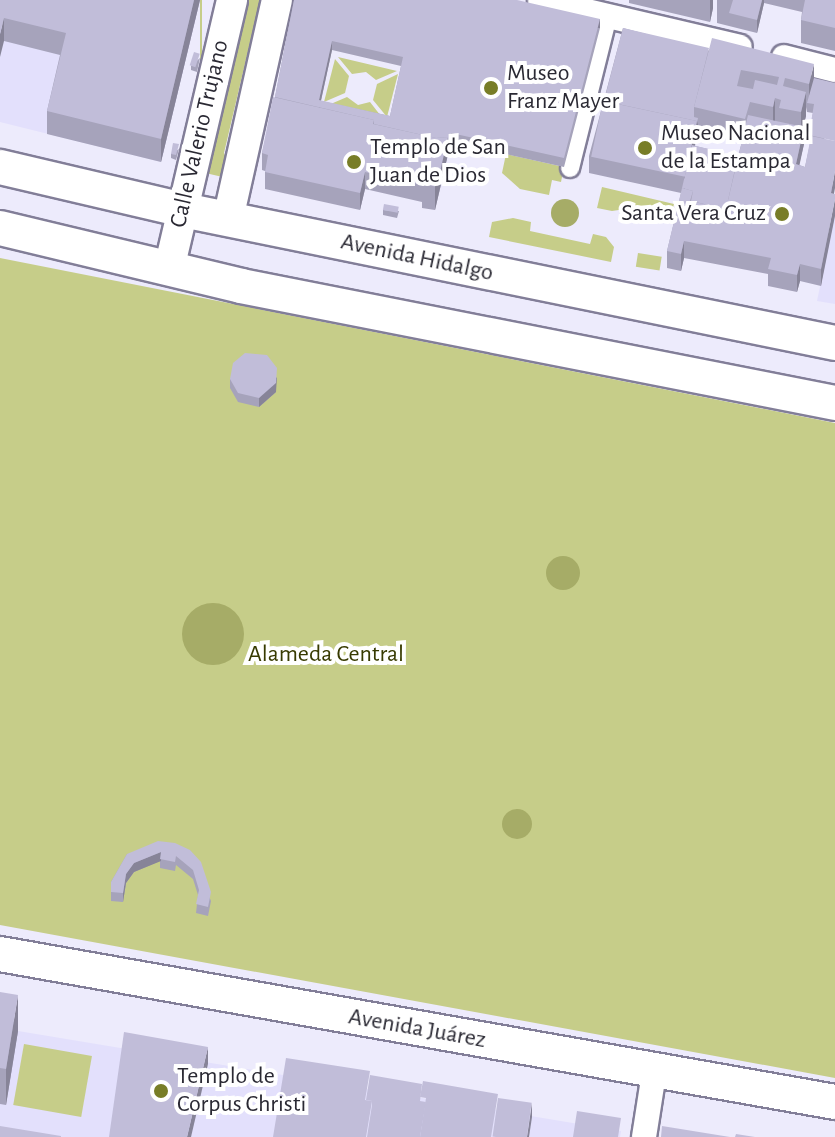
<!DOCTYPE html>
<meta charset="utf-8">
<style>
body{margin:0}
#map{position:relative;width:835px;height:1137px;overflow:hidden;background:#edebfc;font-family:"Alegreya Sans",sans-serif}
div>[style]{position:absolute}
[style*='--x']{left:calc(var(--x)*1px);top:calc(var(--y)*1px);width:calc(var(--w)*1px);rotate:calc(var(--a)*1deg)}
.built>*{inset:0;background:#e3e0fc}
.green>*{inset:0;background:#c6cd89;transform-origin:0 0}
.water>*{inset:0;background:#a6ac67}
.round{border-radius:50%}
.roads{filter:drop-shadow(2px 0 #827e98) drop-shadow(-2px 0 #827e98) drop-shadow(0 2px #827e98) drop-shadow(0 -2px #827e98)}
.pedestrian>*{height:18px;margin:-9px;padding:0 9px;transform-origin:9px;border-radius:9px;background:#fff}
.minor>*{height:24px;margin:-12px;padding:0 12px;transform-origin:12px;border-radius:12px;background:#fff}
.tertiary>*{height:30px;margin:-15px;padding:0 15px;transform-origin:15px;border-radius:15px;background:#fff}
.secondary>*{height:34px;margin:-17px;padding:0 17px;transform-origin:17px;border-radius:17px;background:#fff}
.wall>*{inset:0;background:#a6a3bb}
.shaded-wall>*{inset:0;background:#878498;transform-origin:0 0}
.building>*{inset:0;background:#c1bdd9;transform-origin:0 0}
.dots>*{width:22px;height:22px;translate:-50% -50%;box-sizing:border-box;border:4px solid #fff;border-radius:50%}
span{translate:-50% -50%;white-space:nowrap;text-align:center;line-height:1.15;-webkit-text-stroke:8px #fff;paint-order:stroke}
.poi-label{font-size:24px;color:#2a2933}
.left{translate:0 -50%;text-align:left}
.right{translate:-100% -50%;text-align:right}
.street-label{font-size:24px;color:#2a2933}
.park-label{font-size:24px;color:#373a01}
</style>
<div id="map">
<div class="built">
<div style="clip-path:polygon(0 0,200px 0,161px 162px,0 122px)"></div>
<div style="clip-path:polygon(835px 216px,835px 304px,817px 301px)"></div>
<div style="clip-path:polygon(0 1028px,621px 1131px,620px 1137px,0 1137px)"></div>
</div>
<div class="green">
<div style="left:200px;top:0;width:2px;height:147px"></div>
<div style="clip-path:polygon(242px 0,260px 0,224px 153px,230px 165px,227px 178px,201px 172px)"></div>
<div style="clip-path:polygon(338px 57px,397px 71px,376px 80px,366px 72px,352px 74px)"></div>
<div style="clip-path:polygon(335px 59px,349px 76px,345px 93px,324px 102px)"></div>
<div style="clip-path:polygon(398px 74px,387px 117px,373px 100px,377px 84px)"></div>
<div style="clip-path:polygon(347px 97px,358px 105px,370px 102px,384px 120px,326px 106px)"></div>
<div style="clip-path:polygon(506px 154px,564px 167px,561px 182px,552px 180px,549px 195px,520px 189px,502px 173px)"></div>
<div style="clip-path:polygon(602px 187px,674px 204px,670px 219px,639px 207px,612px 211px,597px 208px)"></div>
<div style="clip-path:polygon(513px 218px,531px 222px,530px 231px,590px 244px,593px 234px,606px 237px,614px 247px,611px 262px,489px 237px,492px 222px)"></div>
<div style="left:638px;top:253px;width:24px;height:14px;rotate:9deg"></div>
<div style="clip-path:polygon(0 258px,835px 423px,835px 1078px,0 925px)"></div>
<div style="left:24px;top:1044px;width:69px;height:62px;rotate:10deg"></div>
</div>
<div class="water">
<div class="round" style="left:551px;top:199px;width:28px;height:28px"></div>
<div class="round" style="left:546px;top:556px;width:34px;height:34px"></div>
<div class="round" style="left:182px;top:603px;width:62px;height:62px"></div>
<div class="round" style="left:502px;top:809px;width:30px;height:30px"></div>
</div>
<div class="roads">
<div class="pedestrian">
<div style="--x:570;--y:168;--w:157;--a:-76"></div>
</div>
<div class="minor">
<div style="--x:540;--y:0;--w:205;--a:13.2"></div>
<div style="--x:784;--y:57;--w:53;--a:14.3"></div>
<div style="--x:644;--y:1137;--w:65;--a:-81.1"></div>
</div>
<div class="tertiary">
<div style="--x:228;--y:219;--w:224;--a:-77.4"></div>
<div style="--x:169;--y:269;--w:276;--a:-76.8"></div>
</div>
<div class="secondary">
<div style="--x:0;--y:167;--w:188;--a:13.2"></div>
<div style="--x:183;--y:210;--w:665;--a:11.53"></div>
<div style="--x:0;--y:228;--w:248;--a:13.5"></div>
<div style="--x:241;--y:286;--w:605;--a:11.14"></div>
<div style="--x:0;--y:954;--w:848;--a:10.05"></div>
</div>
</div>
<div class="wall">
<div style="clip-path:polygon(0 0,200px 0,161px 162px,47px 134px,47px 111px,60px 55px,4px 41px)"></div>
<div style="clip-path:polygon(evenodd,294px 0,600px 28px,564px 167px,451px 142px,435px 210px,422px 208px,422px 202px,365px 189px,360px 210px,265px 189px,265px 171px,262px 170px,262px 153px,275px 97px,294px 0,332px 50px,401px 66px,390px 116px,321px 101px,332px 50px)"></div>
<div style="clip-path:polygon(629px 0,713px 0,713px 8px,710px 22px,629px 3px)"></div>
<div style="clip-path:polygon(717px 0,835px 0,835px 51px,801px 43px,801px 20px,802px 12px,764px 3px,757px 33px,717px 23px)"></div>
<div style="clip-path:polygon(evenodd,623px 28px,814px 78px,834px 194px,821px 286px,800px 281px,797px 292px,768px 286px,768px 274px,684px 258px,681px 271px,667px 268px,667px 251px,681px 193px,589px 173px,589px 156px,623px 28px,806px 107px,807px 112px,813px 113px,809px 135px,810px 144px,805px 167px,799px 165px,804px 144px,803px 127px,806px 116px,806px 107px,623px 28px,698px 131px,742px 142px,738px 156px,695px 146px,698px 131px)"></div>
<div style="clip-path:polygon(200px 58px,197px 72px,191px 70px,191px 66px)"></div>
<div style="clip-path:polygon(179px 149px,176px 160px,171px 158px,171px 154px)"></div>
<div style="clip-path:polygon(383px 210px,399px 211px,397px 218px,383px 215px)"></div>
<div style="clip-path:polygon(230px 379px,276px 392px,259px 407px,238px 402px,230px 388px)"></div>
<div style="clip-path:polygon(190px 850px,211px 901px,208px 916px,196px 913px,198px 895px,193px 879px,176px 865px,175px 871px,160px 868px,160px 861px,134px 872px,126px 883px,123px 902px,111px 901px,111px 882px,127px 854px)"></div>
<div style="clip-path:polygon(0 992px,18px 1031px,6px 1105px,0 1104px)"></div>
</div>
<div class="shaded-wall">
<div style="clip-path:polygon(194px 0,200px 0,161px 162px,161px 139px)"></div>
<div style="clip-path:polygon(710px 0,713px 0,713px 8px,710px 22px)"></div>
<div style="clip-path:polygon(762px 0,764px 0,764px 3px,757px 33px,757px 20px)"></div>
<div style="clip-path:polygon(4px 18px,4px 41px,0 57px,0 34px)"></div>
<div style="left:600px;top:19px;width:9px;height:144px;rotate:90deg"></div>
<div style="clip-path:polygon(332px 41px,332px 50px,319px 109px,319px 100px)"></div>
<div style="clip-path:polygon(814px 64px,814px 87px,809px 103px,809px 84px)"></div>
<div style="clip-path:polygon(806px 92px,806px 116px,801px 136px,801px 112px)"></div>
<div style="clip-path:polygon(775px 98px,775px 122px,773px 130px,773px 107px)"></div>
<div style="clip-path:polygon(698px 118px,698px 131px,684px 193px,684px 176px)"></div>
<div style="clip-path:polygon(804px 127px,804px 144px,796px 181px,796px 164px)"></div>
<div style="clip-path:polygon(451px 133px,451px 142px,448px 154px,448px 145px)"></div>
<div style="clip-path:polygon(448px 137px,448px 154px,435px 210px,435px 187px)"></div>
<div style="clip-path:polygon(835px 171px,835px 188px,831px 210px,831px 193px)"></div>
<div style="clip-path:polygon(365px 172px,365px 189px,360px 210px,360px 193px)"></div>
<div style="clip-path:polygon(835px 199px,835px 216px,821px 286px,821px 269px)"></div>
<div style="clip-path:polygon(684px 241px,684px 258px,681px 271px,681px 254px)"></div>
<div style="clip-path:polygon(800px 264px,800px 281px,797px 292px,797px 275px)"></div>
<div style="clip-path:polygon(277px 377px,276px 392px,259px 407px,259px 398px)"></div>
<div style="clip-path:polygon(161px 852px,161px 861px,134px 872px,126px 883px,123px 902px,123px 893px,126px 874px,134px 863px)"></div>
<div style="clip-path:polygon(18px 995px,18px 1031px,6px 1105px,6px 1069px)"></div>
<div style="clip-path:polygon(208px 1047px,208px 1064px,191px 1137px,187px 1137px)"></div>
<div style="clip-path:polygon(532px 1103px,532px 1117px,529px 1137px,527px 1137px)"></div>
</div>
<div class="building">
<div style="clip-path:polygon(0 0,194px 0,161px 139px,47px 111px,66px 33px,4px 18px,0 34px)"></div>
<div style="clip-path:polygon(evenodd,294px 0,517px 0,600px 19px,564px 158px,451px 133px,448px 145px,448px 137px,436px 138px,374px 124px,374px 120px,275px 97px,294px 0,332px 41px,403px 57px,390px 116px,319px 100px,332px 41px)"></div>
<div style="clip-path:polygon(733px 0,762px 0,757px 20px,729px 13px)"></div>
<div style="clip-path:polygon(805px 0,835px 0,835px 28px,801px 20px)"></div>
<div style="clip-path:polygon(623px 28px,709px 48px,694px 107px,694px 117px,698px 118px,697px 125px,697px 121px,604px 101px)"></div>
<div style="clip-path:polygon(evenodd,712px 38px,814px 64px,809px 84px,785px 78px,783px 86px,806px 92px,801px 112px,779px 108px,781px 100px,775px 98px,773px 107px,750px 102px,745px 119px,694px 107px,712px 38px,741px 70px,779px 77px,777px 85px,755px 80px,753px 89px,737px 86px,741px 70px)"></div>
<div style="left:194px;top:52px;width:6px;height:14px;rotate:18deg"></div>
<div style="clip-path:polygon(814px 78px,835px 83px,835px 141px,809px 135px,814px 104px,807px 103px)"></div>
<div style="clip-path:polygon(273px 97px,374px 120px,373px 124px,436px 138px,448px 137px,438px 181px,438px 175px,425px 172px,422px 184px,423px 185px,365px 172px,360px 193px,265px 172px,268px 155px,262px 153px)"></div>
<div style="left:603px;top:101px;width:96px;height:57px;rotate:12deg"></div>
<div style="clip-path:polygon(748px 115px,804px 127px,796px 164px,805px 167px,811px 136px,835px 141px,835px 171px,831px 193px,835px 194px,835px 199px,821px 269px,800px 264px,797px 275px,768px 269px,771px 258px,684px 241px,681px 254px,667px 251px,682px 188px,693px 191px,690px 201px,726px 209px)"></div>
<div style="clip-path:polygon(173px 143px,179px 144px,176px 155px,171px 154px)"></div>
<div style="clip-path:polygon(692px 145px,738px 156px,726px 209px,691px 201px,693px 191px,682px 188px)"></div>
<div style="left:425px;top:172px;width:13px;height:12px;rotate:13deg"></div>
<div style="left:384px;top:204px;width:15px;height:6px;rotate:11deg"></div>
<div style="clip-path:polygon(245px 353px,267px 355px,277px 368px,276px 383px,259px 398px,238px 393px,230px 379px,233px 363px)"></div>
<div style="clip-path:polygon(158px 841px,175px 843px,190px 850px,201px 862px,211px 892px,208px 907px,196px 904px,199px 890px,193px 870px,176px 856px,175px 862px,160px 859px,161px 852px,134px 863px,126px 874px,123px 893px,111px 892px,111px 882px,127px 854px)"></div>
<div style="clip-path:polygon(0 992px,18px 995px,6px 1069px,0 1068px)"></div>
<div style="clip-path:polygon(124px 1032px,208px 1047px,187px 1137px,109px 1137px)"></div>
<div style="clip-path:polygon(286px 1058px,370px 1071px,365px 1100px,372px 1101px,366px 1137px,273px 1137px)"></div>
<div style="clip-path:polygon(370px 1075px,422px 1084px,420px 1101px,426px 1102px,420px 1137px,367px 1137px,372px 1105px,372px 1101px,366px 1100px)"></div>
<div style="clip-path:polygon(423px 1081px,498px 1094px,491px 1137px,420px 1137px,426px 1098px,420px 1097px)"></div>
<div style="left:498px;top:1098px;width:34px;height:39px;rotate:8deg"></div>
<div style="clip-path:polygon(577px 1111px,621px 1118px,618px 1137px,573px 1137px)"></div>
<div style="clip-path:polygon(0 1126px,61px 1136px,61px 1137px,0 1137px)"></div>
<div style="clip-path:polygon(662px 1126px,730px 1137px,661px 1137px)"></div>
<div style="clip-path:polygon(736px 1134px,755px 1137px,735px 1137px)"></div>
</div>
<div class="dots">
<div style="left:491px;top:88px;background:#787d27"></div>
<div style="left:645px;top:148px;background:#787d27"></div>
<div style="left:354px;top:162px;background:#787d27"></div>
<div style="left:782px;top:214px;background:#787d27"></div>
<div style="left:161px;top:1091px;background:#787d27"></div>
</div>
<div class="poi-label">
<span class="left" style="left:507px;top:88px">Museo<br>Franz Mayer</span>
<span class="left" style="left:661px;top:148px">Museo Nacional<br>de la Estampa</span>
<span class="left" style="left:370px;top:162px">Templo de San<br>Juan de Dios</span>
<span class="right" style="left:766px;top:214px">Santa Vera Cruz</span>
<span class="left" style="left:177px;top:1091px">Templo de<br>Corpus Christi</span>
</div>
<div class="street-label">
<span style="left:200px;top:134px;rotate:-77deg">Calle Valerio Trujano</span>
<span style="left:417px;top:258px;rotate:12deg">Avenida Hidalgo</span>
<span style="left:417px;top:1029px;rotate:10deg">Avenida Juárez</span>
</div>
<div class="park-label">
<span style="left:326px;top:655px">Alameda Central</span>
</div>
</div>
